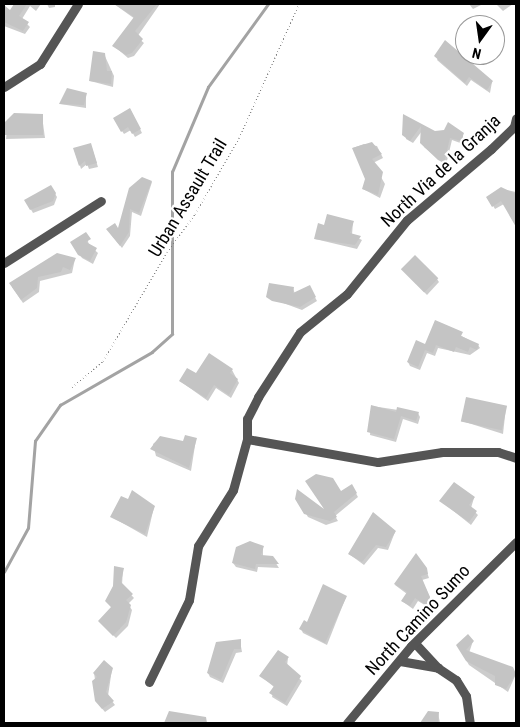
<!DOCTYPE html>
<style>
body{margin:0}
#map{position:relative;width:520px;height:727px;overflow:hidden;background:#fff;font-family:"Roboto Condensed",sans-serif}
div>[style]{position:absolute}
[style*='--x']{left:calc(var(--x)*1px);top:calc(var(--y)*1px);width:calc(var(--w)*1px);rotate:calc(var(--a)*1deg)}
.shadow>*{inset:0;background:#0003}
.stream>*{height:2.5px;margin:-1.25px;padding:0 1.25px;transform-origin:1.25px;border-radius:1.25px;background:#a3a3a3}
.building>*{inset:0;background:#c4c4c4;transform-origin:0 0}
.path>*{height:1px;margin-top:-0.5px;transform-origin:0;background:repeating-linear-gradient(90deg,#777 0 1px,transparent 0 3.5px)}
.street>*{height:9px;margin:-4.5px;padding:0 4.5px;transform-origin:4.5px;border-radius:4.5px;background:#555}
span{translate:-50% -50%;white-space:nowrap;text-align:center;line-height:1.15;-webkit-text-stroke:4.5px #fff;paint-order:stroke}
.street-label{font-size:18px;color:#000}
.frame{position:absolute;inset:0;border:5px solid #000;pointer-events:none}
.north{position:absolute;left:455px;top:15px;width:50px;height:50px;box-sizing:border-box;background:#fff;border:1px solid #999;border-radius:50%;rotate:194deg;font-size:14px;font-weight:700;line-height:20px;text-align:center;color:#000}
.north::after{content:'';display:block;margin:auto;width:18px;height:22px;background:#000;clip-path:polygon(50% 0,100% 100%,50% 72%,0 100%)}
</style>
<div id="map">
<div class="shadow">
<div style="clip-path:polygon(19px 4px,41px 4px,36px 11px,30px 6px,22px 19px,30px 27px,25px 34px,4px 26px,4px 7px,10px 11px)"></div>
<div style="clip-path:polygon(47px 4px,55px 4px,55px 7px,49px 8px)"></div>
<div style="clip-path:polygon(114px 4px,160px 4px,137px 37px,144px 43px,134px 56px,128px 58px,114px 46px,135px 19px)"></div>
<div style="clip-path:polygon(469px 4px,483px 4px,473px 9px)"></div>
<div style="clip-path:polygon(496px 4px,513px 4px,503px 11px)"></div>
<div style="clip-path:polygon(445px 42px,492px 82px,490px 93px,471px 80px,467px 86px,437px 60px)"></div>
<div style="clip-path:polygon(104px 54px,114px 76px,113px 87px,90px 81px)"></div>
<div style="clip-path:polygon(86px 94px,86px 108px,60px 104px)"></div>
<div style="clip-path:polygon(130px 109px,142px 133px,135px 137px,131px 130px,124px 134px,114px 119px)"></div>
<div style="clip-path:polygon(42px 116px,45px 138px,6px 139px,8px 119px)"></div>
<div style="clip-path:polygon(404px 116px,435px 132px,463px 134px,463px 144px,452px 140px,446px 165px,424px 147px,422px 131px,413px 143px,406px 139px)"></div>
<div style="clip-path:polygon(364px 144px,377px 146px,383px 158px,373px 163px,385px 184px,380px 198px,363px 189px,367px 179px,353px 148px)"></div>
<div style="clip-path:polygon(92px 148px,98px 167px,89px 169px,87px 164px,81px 169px,75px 149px)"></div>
<div style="clip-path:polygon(152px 182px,141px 216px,132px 212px,130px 236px,122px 248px,110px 233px,119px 231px,130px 189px)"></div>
<div style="clip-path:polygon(51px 187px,57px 197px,54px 205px,33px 213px,26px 201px)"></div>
<div style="clip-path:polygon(502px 189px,516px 192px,516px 222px,504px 204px,495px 209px,488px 197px)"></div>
<div style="clip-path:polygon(353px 222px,352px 235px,362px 240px,357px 249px,315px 239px,325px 226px)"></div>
<div style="clip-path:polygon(86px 234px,89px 245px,98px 253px,93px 264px,82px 258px,72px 243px)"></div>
<div style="clip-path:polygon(75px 259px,72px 273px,40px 281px,39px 292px,23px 303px,12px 287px)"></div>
<div style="clip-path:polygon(405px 272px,437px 279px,439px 282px,427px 295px)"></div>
<div style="clip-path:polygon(309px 286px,317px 301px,302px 310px,267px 297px,293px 288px,295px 294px)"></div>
<div style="clip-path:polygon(436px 322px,478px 345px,480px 348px,470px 355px,438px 348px,435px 356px,427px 353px,420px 370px,410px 366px,408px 362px,426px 345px)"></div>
<div style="clip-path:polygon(232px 370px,239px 383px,231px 398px,216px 388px,208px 401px,180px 381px)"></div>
<div style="clip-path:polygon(372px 406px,418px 413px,420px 417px,418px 424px,403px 419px,396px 442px,370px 435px)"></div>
<div style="clip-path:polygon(506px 407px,503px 434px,462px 421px)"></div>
<div style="clip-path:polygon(161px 437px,184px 443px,196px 439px,191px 471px,156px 456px,153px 444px)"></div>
<div style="clip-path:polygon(352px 486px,358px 497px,335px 516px,338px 521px,326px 525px,308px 517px,296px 498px,327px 513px)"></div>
<div style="clip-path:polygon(474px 498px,471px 508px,478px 515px,471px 525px,441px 501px)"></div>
<div style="clip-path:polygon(154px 507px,147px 537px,112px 517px)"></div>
<div style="clip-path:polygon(395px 532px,388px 550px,378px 548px,364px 565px,349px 554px)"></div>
<div style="clip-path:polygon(263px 547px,263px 557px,272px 557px,279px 568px,258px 567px,257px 572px,236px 567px,233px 563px)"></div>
<div style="clip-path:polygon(123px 569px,122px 585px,134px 598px,128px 604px,132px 610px,128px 626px,116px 638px,99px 621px,112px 608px,106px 601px)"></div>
<div style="clip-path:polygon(426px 569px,429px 578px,422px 580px,432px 602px,428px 607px,418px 601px,413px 609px,402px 601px,407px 594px,395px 585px)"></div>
<div style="clip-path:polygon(346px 597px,327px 645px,303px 633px,301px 629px)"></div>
<div style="clip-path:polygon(240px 641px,242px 652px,236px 653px,223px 683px,210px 677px,208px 673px)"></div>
<div style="clip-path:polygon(473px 641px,469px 653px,516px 674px,508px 692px,469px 665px,457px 645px)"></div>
<div style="clip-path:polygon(288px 658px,287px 666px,302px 681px,287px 706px,272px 697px,274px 687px,261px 676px)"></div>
<div style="clip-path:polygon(112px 669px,108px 696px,115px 705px,105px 712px,99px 705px,94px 673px)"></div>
<div style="clip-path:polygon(438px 713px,440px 723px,383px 723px,421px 723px)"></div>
</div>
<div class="stream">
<div style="--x:4;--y:572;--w:50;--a:-61.4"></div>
<div style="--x:28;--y:528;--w:87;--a:-85.4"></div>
<div style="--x:35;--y:441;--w:44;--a:-55.2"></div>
<div style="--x:60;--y:405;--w:106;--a:-29.9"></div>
<div style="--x:152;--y:352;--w:27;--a:-42"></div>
<div style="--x:172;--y:334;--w:162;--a:-90"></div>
<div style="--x:172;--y:172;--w:92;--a:-67"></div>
<div style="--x:208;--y:87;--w:102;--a:-54.1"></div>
</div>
<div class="building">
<div style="clip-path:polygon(14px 4px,27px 4px,19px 16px,29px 22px,23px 31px,4px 22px,4px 5px,10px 10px)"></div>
<div style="clip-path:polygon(114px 4px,157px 4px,135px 31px,143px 39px,132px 53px,126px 55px,112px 46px,134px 17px)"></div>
<div style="clip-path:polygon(445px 40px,493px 81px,487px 90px,469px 77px,465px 83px,434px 56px)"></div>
<div style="clip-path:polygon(93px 51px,105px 53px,107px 71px,112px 71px,111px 84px,89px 81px)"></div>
<div style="clip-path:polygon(67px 88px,87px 93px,84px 105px,59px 104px)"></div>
<div style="clip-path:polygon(130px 108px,141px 129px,132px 134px,128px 127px,121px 132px,113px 118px)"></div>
<div style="clip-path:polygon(14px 113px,43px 114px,43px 135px,4px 135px,4px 123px)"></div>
<div style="clip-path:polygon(403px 114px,435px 131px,444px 130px,448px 122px,464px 133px,461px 141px,450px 138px,444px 163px,438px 160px,420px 143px,421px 126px,410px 141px,402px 135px)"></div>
<div style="clip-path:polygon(372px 142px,382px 154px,372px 159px,383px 172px,378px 195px,362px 189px,365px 179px,352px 148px)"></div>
<div style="clip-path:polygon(91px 143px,97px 163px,86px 166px,85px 161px,79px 166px,73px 148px)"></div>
<div style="clip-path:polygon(142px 177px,152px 181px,139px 213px,130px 209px,129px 232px,120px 246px,106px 229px,115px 223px,118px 228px,129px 188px)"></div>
<div style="clip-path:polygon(51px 185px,56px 193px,53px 201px,30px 210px,24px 200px)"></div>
<div style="clip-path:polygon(501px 187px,516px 194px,516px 227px,501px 201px,492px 207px,486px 197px)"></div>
<div style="clip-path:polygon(327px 214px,354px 221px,350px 233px,361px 236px,355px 245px,314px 239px,318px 223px,324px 225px)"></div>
<div style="clip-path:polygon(86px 232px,91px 239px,86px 242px,97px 248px,90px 261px,78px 255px,70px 242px)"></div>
<div style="clip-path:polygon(57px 253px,76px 258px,70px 270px,63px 267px,61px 272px,38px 277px,37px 288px,21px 300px,9px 283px)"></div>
<div style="left:415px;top:255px;width:33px;height:20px;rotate:45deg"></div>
<div style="clip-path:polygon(269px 283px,294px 287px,293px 293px,310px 285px,316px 297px,300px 307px,272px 301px,266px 297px)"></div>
<div style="clip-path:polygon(435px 320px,463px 332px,461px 336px,479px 344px,477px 350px,470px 347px,468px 352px,456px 347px,454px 352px,436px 345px,433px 353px,425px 350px,418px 367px,407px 362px,416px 340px,425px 344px)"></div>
<div style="clip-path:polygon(209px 353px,233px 369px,230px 373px,238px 379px,229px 395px,214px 385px,206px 398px,179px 381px,187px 368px,196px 373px)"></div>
<div style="left:466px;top:397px;width:42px;height:25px;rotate:12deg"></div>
<div style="clip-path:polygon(371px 405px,396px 412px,397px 407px,419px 412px,416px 421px,401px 416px,394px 439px,367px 432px)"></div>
<div style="clip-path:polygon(185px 435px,197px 438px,189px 468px,150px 449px,160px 436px,183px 441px)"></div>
<div style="clip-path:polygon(316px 474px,333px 478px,341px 491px,352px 484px,357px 493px,334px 512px,337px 517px,330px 521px,304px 514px,295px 499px,297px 489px,324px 509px,305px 481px)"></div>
<div style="clip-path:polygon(454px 482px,475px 497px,469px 505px,477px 511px,469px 522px,439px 501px)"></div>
<div style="clip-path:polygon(132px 490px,155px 506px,145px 534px,110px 517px,121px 496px,128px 499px)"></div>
<div style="clip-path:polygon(373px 512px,396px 531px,386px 547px,376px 545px,362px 562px,348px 554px)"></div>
<div style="clip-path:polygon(250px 541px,264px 546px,261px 555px,273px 556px,279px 564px,256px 564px,255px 569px,232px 563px,236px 547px)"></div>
<div style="clip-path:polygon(416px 553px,427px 568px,428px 574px,421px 576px,430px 597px,426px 605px,415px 598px,410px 606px,401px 601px,407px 592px,394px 584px)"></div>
<div style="clip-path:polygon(114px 566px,124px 568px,121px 582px,133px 594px,126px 600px,131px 605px,126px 622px,113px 636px,98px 621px,111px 607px,105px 601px,113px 586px)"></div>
<div style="clip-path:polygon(323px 584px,347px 596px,325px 643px,299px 629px,304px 620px,307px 622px)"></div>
<div style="clip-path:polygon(468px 634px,474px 641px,466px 650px,513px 667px,516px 674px,506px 689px,495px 685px,495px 676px,466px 661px,456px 645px)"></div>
<div style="clip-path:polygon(241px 639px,241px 649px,234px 649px,221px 680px,207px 673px,216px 642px)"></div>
<div style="clip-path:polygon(278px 650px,289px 657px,285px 662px,301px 676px,285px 703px,269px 693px,274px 686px,259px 676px)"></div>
<div style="clip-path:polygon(104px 660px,113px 668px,106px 692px,114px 701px,102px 709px,95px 701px,92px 681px,97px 677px,93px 673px)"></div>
<div style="clip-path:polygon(169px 711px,206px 717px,207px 723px,164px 723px)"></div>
<div style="clip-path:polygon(428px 711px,439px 712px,438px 723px,420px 723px)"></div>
</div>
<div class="path">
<div style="--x:72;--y:387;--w:40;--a:-40"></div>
<div style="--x:103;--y:361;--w:126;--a:-59.6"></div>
<div style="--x:167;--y:252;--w:47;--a:-53.6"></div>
<div style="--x:195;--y:214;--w:88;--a:-59.9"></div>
<div style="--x:239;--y:138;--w:147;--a:-65.9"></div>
</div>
<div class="street">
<div style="--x:4;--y:87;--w:43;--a:-32.6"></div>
<div style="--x:40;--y:64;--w:71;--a:-57.7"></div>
<div style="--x:4;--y:263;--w:115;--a:-32.6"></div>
<div style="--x:247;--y:439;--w:133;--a:10"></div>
<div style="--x:378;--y:462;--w:65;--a:-8.9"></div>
<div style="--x:442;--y:452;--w:56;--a:0"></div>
<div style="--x:498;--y:452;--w:19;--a:18"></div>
<div style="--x:400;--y:661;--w:39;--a:10"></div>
<div style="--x:438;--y:668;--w:34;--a:-133"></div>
<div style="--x:438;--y:668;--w:22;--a:34"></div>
<div style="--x:456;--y:680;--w:19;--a:58"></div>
<div style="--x:466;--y:696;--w:27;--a:82"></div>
<div style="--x:149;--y:682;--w:91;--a:-64"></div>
<div style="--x:189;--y:600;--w:55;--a:-80.5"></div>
<div style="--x:198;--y:546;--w:66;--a:-58"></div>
<div style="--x:233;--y:490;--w:53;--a:-74.6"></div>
<div style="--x:247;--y:439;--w:20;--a:-90"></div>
<div style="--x:247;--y:419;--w:25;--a:-63"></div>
<div style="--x:258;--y:397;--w:77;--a:-57.1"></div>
<div style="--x:300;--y:332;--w:60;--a:-39"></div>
<div style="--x:347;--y:294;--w:95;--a:-51"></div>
<div style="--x:407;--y:220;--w:110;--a:-40.2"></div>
<div style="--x:491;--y:149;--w:32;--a:-44"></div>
<div style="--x:514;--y:127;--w:9;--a:-77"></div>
<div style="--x:347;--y:723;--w:100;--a:-50.3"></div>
<div style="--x:411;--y:646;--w:148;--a:-44.7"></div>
</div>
<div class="street-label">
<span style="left:441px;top:171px;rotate:-43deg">North Via de la Granja</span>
<span style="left:188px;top:198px;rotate:-59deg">Urban Assault Trail</span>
<span style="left:418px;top:620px;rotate:-47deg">North Camino Sumo</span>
</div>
<div class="frame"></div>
<div class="north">N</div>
</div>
